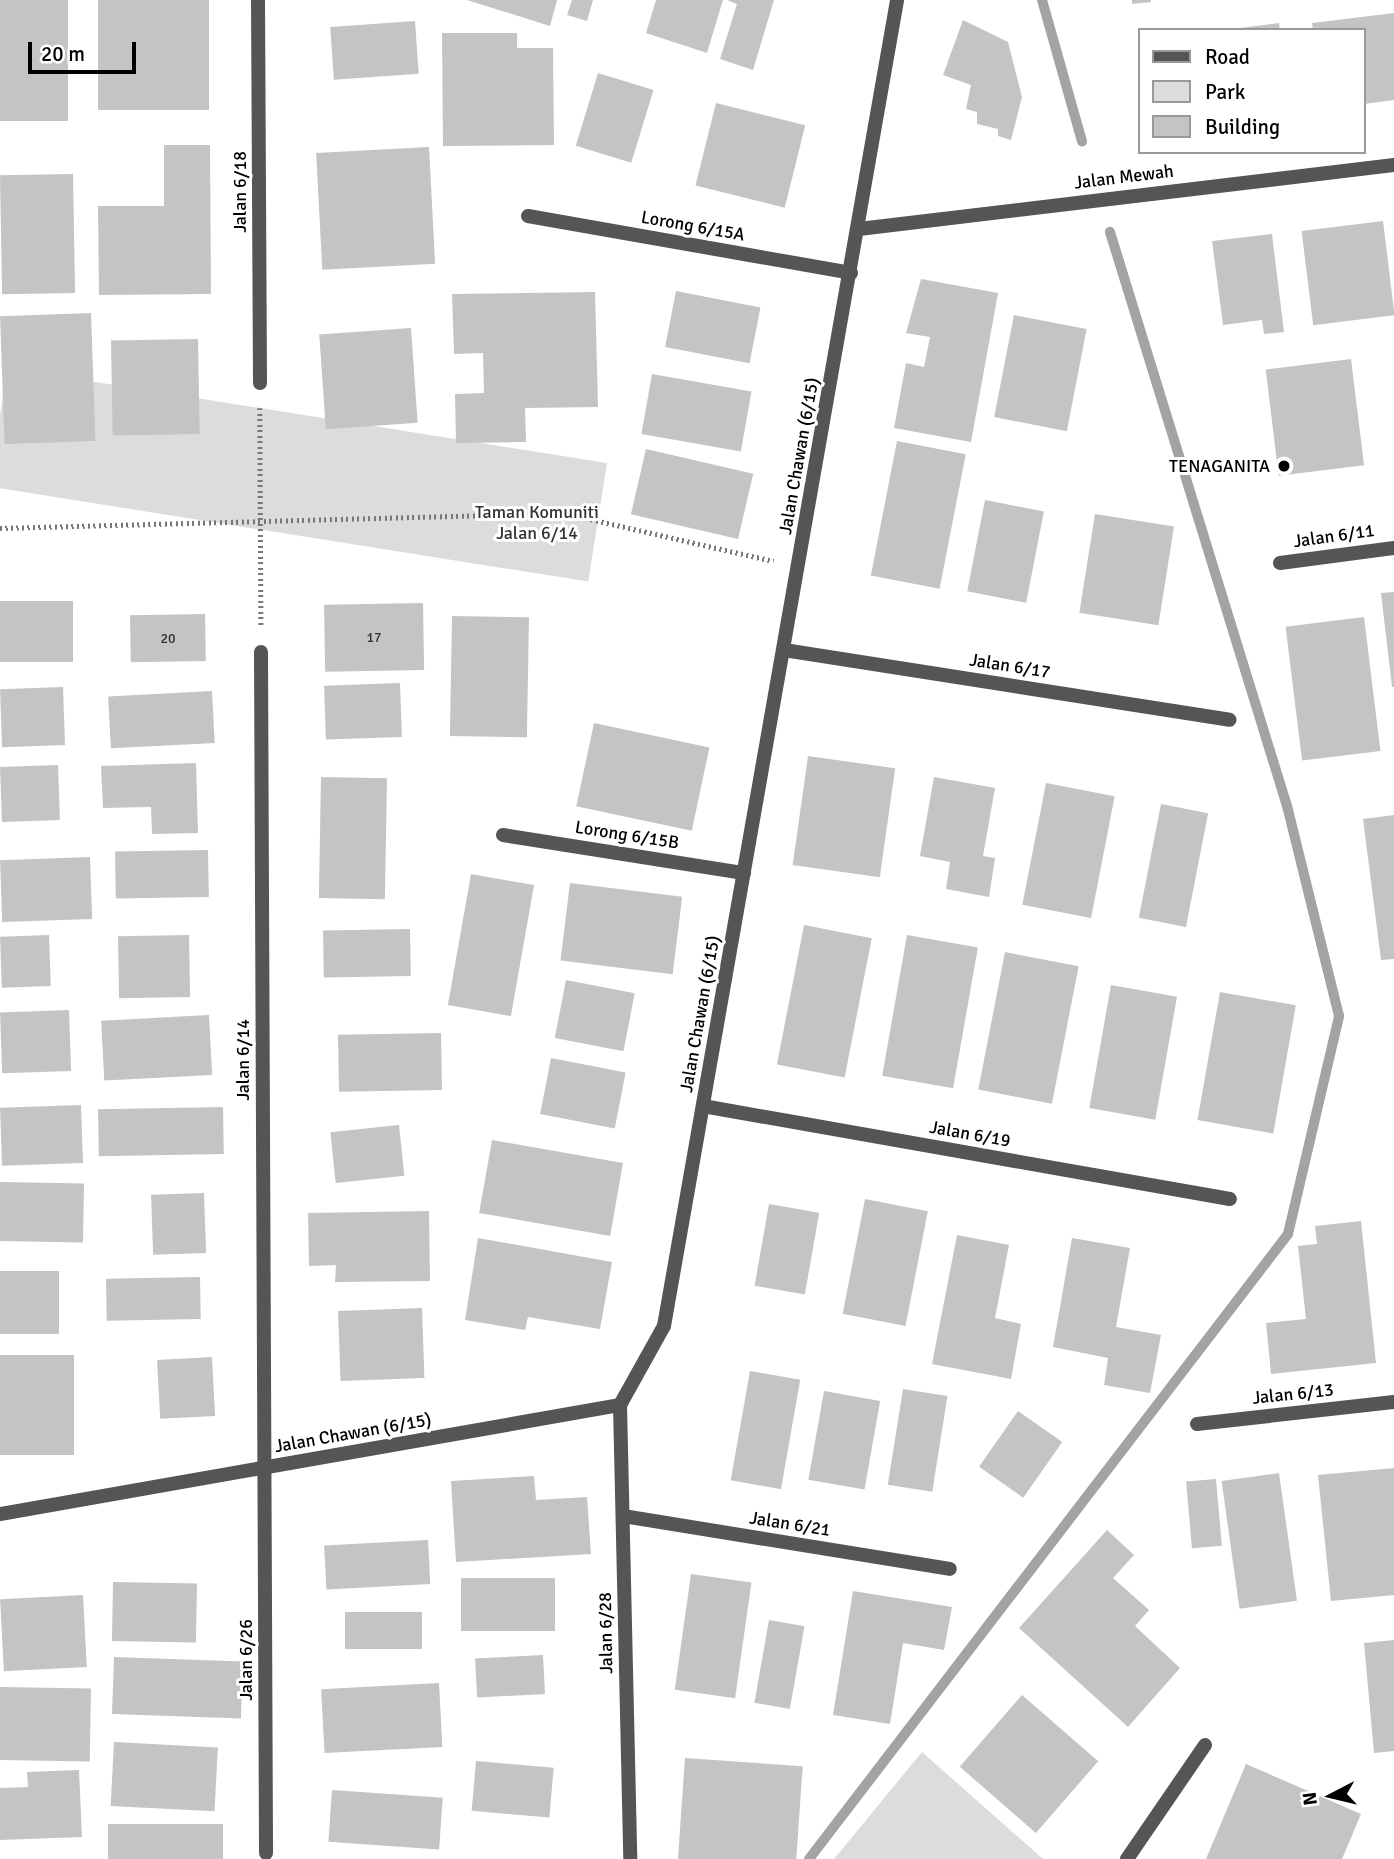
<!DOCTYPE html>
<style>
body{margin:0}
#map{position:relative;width:1394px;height:1859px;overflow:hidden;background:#fff;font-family:Signika,sans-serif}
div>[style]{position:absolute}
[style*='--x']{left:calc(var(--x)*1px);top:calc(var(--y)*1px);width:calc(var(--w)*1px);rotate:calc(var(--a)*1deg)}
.green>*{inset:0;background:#dcdcdc;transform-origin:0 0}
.stream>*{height:10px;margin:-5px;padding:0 5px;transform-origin:5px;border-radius:5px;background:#a3a3a3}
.building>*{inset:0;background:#c4c4c4;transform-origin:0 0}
.path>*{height:4.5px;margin-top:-2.25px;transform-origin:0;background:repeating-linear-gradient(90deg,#777 0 2px,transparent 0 5.5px)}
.street>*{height:14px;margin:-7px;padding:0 7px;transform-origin:7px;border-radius:7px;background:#555}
.dots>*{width:19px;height:19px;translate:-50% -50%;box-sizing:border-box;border:4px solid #fff;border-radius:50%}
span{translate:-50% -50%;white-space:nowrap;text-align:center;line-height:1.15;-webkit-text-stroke:6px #fff;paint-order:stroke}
.number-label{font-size:14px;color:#313131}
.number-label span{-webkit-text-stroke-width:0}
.street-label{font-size:18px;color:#000}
.poi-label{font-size:18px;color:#000}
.right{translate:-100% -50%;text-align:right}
.park-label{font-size:18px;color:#333}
.legend{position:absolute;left:1138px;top:28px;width:228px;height:126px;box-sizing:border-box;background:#fff;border:2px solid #999;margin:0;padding:9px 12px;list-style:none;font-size:21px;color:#000}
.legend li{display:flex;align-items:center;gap:14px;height:35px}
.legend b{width:35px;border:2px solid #999}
.north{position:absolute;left:1296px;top:1761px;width:70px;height:70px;-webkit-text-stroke:5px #fff;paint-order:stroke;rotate:263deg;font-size:19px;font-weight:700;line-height:28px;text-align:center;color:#000}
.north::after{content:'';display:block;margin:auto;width:24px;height:32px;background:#000;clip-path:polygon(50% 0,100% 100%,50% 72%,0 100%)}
.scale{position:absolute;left:28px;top:42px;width:108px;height:32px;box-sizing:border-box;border:4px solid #000;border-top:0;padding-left:9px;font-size:21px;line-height:24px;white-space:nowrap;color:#000;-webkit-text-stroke:5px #fff;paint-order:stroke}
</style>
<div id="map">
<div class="green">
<div style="left:607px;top:463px;width:120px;height:607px;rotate:99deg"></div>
<div style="clip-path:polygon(922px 1752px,1043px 1859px,834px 1859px)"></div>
</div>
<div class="stream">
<div style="--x:1042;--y:0;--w:147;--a:74.2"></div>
<div style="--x:809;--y:1859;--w:787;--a:-52.53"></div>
<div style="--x:1288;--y:1234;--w:224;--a:-76.8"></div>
<div style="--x:1339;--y:1016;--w:216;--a:-103.9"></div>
<div style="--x:1287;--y:806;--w:601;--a:-107.14"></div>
</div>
<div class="building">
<div style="left:0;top:0;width:68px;height:121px"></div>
<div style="left:98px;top:0;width:111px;height:110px"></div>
<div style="clip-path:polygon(467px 0,557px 0,550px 26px)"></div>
<div style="clip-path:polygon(572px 0,593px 0,587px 21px,567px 15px)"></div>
<div style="clip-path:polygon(656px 0,723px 0,707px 53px,646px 33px)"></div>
<div style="clip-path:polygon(727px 0,774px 0,753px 70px,720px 59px,737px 4px)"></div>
<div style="clip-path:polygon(1132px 0,1151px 0,1151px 2px,1132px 4px)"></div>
<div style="clip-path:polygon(1394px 13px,1394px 100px,1364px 104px,1364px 30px,1313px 30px,1312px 23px)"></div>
<div style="clip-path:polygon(963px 20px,1008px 42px,1022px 97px,1011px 140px,998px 136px,998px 129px,977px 124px,977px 112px,966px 109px,971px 85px,943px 75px)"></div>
<div style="left:415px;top:21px;width:53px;height:85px;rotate:86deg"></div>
<div style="clip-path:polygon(1279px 23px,1280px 30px,1240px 30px,1240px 28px)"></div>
<div style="clip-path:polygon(442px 33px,517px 33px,517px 48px,553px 48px,554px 145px,443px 146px)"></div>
<div style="left:598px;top:73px;width:58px;height:76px;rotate:17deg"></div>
<div style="left:716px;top:103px;width:92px;height:85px;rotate:14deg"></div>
<div style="clip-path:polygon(164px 145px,210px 145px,211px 294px,99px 295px,98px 206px,164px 206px)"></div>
<div style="left:429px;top:147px;width:117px;height:113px;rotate:87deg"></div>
<div style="left:73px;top:174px;width:119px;height:73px;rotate:89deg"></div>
<div style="left:1383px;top:221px;width:95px;height:82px;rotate:83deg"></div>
<div style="clip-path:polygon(1272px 234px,1284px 332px,1264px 334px,1262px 320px,1223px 325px,1212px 241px)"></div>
<div style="clip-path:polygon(921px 279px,998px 293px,971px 442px,894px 428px,906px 363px,924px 367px,930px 337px,906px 333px)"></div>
<div style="left:676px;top:291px;width:86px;height:57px;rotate:11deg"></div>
<div style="clip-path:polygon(595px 292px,598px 407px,525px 408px,526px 442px,456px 443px,455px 394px,484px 393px,483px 353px,454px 354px,452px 294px)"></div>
<div style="left:91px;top:313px;width:128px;height:91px;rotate:88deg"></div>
<div style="left:1014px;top:315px;width:74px;height:104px;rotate:11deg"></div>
<div style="left:411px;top:328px;width:95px;height:92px;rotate:86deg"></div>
<div style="left:198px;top:339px;width:95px;height:87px;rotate:89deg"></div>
<div style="left:1351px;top:359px;width:107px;height:86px;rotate:83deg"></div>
<div style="left:652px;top:374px;width:101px;height:61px;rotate:10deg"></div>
<div style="left:897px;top:441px;width:70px;height:137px;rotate:11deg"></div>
<div style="left:646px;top:449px;width:110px;height:67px;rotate:13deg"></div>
<div style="left:985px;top:500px;width:60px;height:93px;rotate:11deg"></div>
<div style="left:1095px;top:514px;width:80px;height:100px;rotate:9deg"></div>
<div style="clip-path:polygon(1394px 592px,1394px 687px,1392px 687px,1381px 593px)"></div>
<div style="left:0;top:601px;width:73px;height:61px"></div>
<div style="left:423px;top:603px;width:67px;height:99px;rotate:89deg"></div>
<div style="left:205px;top:614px;width:47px;height:75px;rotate:89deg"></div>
<div style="left:452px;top:616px;width:77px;height:120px;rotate:1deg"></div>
<div style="left:1364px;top:617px;width:135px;height:79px;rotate:83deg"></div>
<div style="left:400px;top:683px;width:54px;height:76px;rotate:88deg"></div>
<div style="left:63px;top:687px;width:58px;height:63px;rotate:88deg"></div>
<div style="left:212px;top:691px;width:52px;height:104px;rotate:87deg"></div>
<div style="left:594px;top:723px;width:118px;height:85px;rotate:12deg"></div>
<div style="left:808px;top:756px;width:88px;height:110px;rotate:8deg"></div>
<div style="clip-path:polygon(196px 763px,198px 833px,152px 834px,151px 807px,103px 808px,101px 766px)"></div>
<div style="left:58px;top:765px;width:55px;height:58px;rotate:88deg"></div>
<div style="left:321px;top:777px;width:66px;height:121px;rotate:1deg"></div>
<div style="clip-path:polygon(934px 777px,995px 788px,983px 856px,995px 858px,989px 897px,946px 889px,950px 862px,920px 856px)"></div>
<div style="left:1046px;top:783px;width:70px;height:124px;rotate:11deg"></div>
<div style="left:1161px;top:804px;width:48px;height:116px;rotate:11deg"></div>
<div style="clip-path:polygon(1394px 815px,1394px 959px,1381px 960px,1363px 819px)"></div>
<div style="left:208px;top:850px;width:47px;height:93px;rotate:89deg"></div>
<div style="left:90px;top:857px;width:62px;height:90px;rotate:88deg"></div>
<div style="left:471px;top:874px;width:64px;height:133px;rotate:10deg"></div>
<div style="left:570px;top:883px;width:113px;height:78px;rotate:7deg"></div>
<div style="left:804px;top:925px;width:69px;height:142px;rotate:11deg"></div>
<div style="left:410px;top:929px;width:47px;height:87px;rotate:89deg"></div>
<div style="left:49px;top:935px;width:51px;height:49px;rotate:88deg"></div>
<div style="left:189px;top:935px;width:62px;height:71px;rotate:89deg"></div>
<div style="left:907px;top:935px;width:72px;height:143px;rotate:10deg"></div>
<div style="left:1005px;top:952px;width:75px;height:140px;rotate:11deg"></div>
<div style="left:566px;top:980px;width:70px;height:59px;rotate:11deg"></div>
<div style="left:1111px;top:985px;width:67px;height:125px;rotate:10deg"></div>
<div style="left:1220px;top:992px;width:77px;height:130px;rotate:10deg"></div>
<div style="left:69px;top:1010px;width:61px;height:69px;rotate:88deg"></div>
<div style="left:209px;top:1015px;width:60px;height:108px;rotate:87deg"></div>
<div style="left:441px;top:1033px;width:57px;height:103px;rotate:89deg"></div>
<div style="left:551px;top:1058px;width:76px;height:57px;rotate:11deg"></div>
<div style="left:81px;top:1105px;width:58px;height:81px;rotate:88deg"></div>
<div style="left:223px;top:1107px;width:47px;height:125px;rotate:89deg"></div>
<div style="left:399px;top:1125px;width:51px;height:69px;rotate:84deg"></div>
<div style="left:492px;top:1140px;width:133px;height:74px;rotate:10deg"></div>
<div style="left:0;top:1182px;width:84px;height:59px;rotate:1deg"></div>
<div style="left:204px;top:1193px;width:60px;height:53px;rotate:88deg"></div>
<div style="left:865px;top:1199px;width:64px;height:117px;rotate:11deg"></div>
<div style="left:769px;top:1204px;width:51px;height:83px;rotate:10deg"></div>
<div style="clip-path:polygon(429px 1211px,430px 1281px,335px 1282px,336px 1265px,309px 1266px,308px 1213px)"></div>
<div style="clip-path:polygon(1361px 1221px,1376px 1363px,1271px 1374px,1266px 1323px,1306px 1319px,1298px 1246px,1317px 1244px,1315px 1226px)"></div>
<div style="clip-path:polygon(957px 1235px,1009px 1245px,995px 1318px,1021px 1324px,1011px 1379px,932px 1364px)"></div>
<div style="clip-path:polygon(478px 1238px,612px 1262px,600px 1329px,528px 1317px,525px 1330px,465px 1320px)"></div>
<div style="clip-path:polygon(1072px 1238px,1130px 1248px,1116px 1327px,1161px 1335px,1150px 1393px,1104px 1385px,1108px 1358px,1053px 1347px)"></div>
<div style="left:0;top:1271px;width:59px;height:63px"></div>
<div style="left:200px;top:1277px;width:42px;height:94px;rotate:89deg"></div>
<div style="left:422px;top:1308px;width:70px;height:84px;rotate:88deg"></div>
<div style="left:0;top:1355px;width:74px;height:100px"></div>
<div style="left:212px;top:1357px;width:59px;height:55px;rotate:87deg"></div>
<div style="left:750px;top:1371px;width:51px;height:111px;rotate:10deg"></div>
<div style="left:903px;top:1389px;width:45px;height:97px;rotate:9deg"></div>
<div style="left:824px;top:1391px;width:57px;height:90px;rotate:10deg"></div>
<div style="left:1018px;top:1411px;width:54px;height:68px;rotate:35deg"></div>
<div style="clip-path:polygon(1394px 1468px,1394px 1595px,1331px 1601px,1318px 1475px)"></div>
<div style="left:1279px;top:1473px;width:129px;height:58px;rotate:82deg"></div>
<div style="clip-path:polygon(534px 1476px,536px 1500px,587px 1497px,591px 1554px,456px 1562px,451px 1481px)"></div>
<div style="left:1216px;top:1479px;width:67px;height:30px;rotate:85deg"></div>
<div style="clip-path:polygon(1107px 1530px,1134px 1555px,1113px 1578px,1149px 1610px,1135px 1626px,1180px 1668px,1128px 1727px,1019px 1628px)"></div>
<div style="left:428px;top:1540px;width:44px;height:104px;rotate:87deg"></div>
<div style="left:691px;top:1574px;width:61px;height:117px;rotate:8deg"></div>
<div style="left:461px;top:1578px;width:94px;height:53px"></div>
<div style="left:113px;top:1582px;width:84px;height:59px;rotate:1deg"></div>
<div style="clip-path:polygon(853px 1591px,952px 1607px,944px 1650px,903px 1643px,890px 1724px,833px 1715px)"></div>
<div style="left:83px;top:1595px;width:72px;height:83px;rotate:87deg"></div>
<div style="left:422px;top:1612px;width:37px;height:77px;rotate:90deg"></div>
<div style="left:769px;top:1620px;width:36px;height:84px;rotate:10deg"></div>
<div style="clip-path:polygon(1394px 1640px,1394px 1751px,1374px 1753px,1364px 1643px)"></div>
<div style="left:543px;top:1655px;width:39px;height:68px;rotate:87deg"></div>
<div style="left:114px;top:1657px;width:129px;height:57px;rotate:2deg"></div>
<div style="left:439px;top:1683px;width:64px;height:118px;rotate:87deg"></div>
<div style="left:0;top:1687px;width:91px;height:73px;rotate:1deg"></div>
<div style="left:1022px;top:1695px;width:101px;height:95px;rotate:41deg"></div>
<div style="left:114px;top:1742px;width:104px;height:64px;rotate:3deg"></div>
<div style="left:685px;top:1758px;width:118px;height:101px;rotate:4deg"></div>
<div style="left:476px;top:1761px;width:78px;height:50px;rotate:5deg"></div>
<div style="clip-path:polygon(1246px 1764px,1361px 1814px,1342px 1859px,1206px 1859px)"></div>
<div style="clip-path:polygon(79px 1770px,82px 1837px,0 1840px,0 1788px,28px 1787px,27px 1772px)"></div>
<div style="left:332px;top:1790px;width:111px;height:52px;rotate:4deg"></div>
<div style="left:223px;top:1824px;width:35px;height:115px;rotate:90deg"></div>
</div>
<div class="path">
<div style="--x:260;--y:408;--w:219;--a:89.7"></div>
<div style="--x:0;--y:528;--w:564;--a:-1.52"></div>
<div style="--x:564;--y:513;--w:215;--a:12.9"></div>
</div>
<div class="street">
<div style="--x:258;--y:0;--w:383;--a:89.7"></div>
<div style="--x:528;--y:216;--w:328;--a:10"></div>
<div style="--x:859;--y:229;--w:539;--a:-6.82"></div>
<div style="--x:1280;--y:563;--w:115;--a:-7.5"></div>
<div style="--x:784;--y:650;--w:451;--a:8.9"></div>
<div style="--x:261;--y:652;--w:1201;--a:89.76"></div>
<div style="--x:503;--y:835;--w:244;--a:9"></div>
<div style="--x:703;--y:1106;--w:535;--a:10.01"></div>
<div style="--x:620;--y:1405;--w:454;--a:88.7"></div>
<div style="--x:1197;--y:1424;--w:198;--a:-6.4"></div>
<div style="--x:0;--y:1514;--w:630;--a:-9.97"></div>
<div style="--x:620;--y:1405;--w:90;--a:-60.9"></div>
<div style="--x:664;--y:1326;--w:1346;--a:-80.03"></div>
<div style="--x:623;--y:1516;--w:331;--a:9.2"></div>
<div style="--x:1127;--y:1859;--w:138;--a:-55.6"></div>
</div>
<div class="dots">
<div style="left:1284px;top:466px;background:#000"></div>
</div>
<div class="number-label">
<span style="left:374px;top:638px">17</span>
<span style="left:168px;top:639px">20</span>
</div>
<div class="street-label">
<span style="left:1124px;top:177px;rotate:-7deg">Jalan Mewah</span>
<span style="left:240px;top:192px;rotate:-90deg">Jalan 6/18</span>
<span style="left:693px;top:226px;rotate:10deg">Lorong 6/15A</span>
<span style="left:799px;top:456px;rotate:-80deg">Jalan Chawan (6/15)</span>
<span style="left:1334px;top:536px;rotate:-8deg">Jalan 6/11</span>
<span style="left:1010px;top:666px;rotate:9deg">Jalan 6/17</span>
<span style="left:627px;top:835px;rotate:9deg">Lorong 6/15B</span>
<span style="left:700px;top:1014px;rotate:-80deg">Jalan Chawan (6/15)</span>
<span style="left:243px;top:1060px;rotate:-90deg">Jalan 6/14</span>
<span style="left:970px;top:1134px;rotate:10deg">Jalan 6/19</span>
<span style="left:1293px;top:1394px;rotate:-6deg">Jalan 6/13</span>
<span style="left:353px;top:1433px;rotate:-10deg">Jalan Chawan (6/15)</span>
<span style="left:790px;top:1524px;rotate:9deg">Jalan 6/21</span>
<span style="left:606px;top:1633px;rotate:-91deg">Jalan 6/28</span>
<span style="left:246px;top:1660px;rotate:-90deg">Jalan 6/26</span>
</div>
<div class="poi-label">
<span class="right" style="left:1270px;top:466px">TENAGANITA</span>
</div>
<div class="park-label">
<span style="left:537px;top:523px">Taman Komuniti<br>Jalan 6/14</span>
</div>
<ul class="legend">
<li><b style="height:9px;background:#555"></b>Road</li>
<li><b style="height:19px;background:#dcdcdc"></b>Park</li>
<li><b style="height:19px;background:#c4c4c4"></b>Building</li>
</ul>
<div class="north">N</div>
<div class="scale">20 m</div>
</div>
